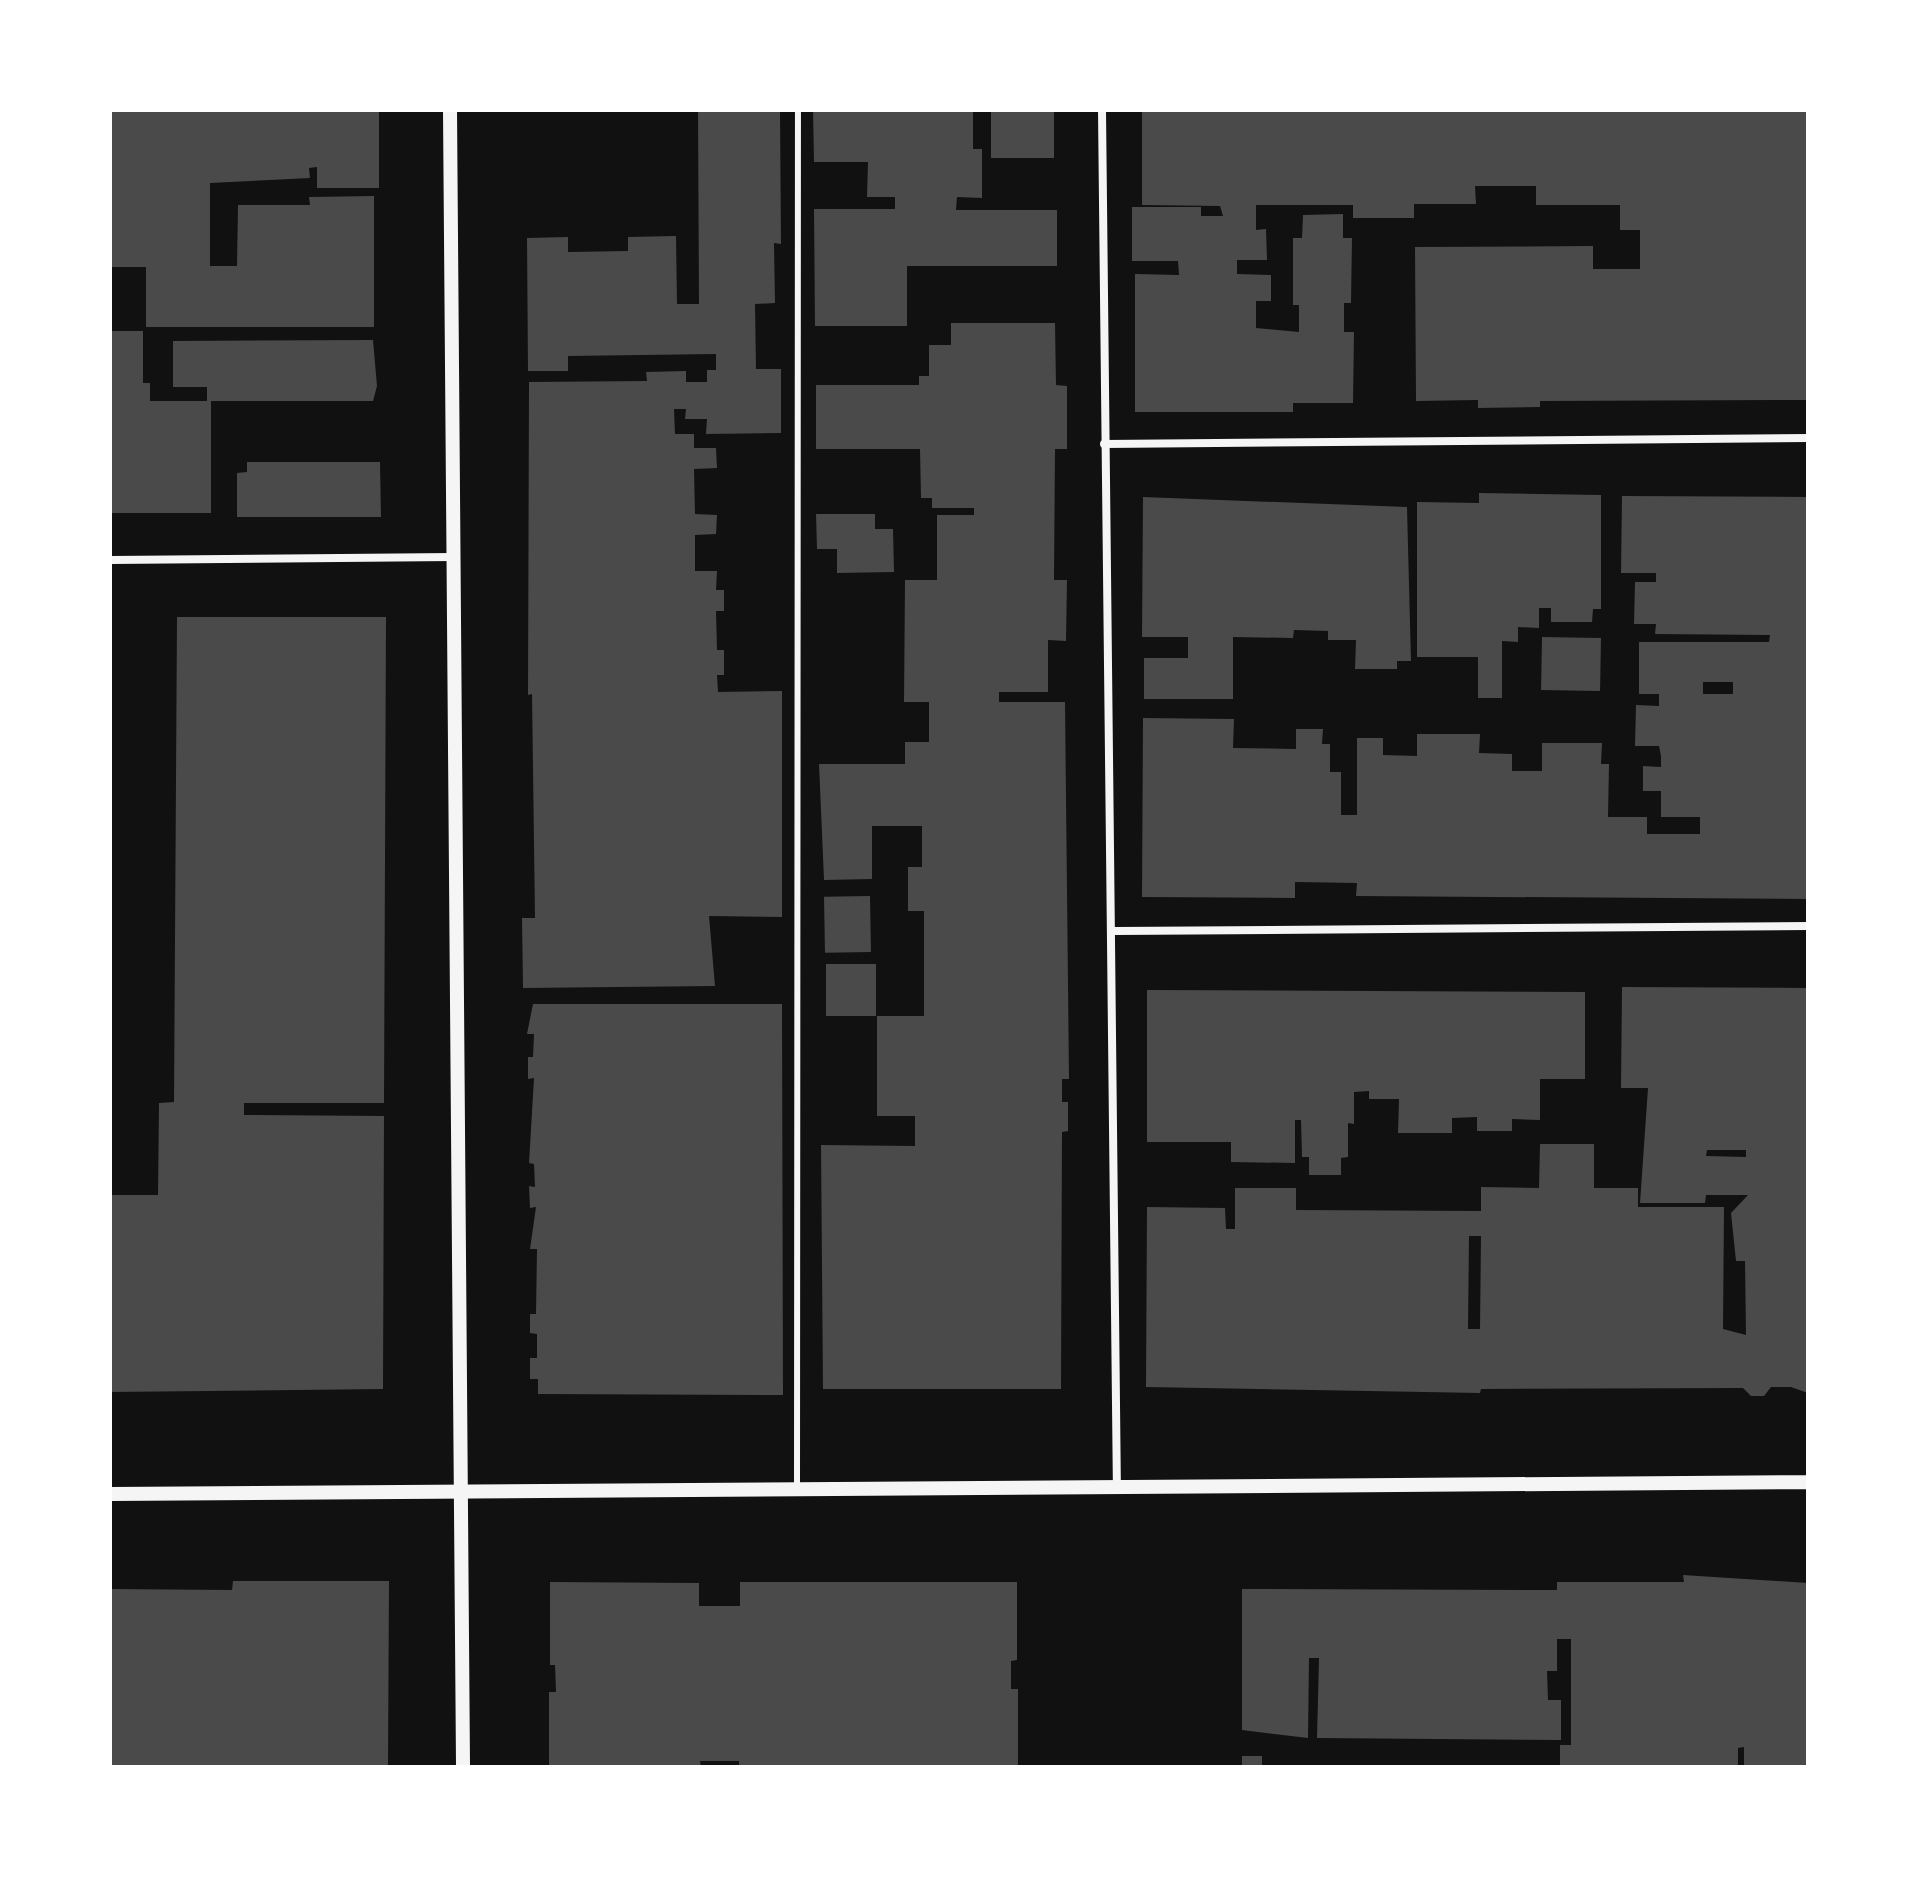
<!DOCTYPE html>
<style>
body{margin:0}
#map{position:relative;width:1918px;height:1877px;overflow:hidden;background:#111;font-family:"Fira Sans",sans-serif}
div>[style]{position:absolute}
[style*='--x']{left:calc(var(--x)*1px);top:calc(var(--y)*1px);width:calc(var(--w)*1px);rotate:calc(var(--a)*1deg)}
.building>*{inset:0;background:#4a4a4a;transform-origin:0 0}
.service>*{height:6px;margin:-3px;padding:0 3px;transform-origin:3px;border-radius:3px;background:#f5f5f5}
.minor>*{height:8px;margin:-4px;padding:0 4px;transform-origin:4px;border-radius:4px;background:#f5f5f5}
.tertiary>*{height:14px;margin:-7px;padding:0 7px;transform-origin:7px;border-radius:7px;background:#f5f5f5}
span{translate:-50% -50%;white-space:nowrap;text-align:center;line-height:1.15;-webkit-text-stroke:8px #fff;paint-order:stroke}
.frame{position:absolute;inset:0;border:112px solid #fff;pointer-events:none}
</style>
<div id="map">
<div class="building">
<div style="clip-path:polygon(110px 110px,379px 110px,379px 188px,317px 188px,317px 167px,309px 168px,310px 178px,210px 183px,210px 266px,237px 266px,238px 205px,310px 205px,309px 197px,374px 196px,374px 327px,146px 327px,146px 267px,110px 267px)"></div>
<div style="clip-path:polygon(698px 110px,780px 110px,781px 244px,774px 243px,775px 303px,755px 304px,756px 369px,781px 369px,781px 433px,706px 434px,707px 419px,685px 419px,686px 409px,674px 409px,675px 434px,694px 434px,694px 448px,716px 448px,717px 468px,694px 469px,695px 514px,717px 515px,716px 534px,695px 535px,695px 571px,717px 571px,716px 590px,724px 590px,724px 611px,716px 611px,717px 650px,724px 650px,724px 675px,717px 675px,718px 692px,782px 691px,782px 917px,709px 916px,715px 986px,523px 988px,522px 918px,535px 918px,532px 694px,528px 695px,529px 382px,647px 381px,646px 372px,686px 371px,686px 382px,707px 382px,707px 370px,716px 370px,716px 354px,568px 356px,568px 371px,528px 371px,527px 238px,568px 237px,568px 252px,628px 251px,628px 237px,676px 236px,677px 304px,699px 304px)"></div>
<div style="clip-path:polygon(813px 110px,973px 110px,973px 149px,982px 149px,982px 198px,957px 197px,956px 210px,1057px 210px,1057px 266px,907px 266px,907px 326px,815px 326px,814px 209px,895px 209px,895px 197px,867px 197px,868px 162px,814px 162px)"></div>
<div style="left:991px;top:110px;width:63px;height:48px"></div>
<div style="clip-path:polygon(1142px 110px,1807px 110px,1808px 400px,1540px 401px,1540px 407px,1478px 408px,1478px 400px,1416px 401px,1415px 247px,1593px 246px,1593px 269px,1640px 269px,1640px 230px,1620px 230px,1620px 205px,1536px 205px,1536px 186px,1475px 186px,1476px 204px,1414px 204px,1414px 218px,1353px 218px,1353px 205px,1256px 205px,1256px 230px,1266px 229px,1267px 260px,1237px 260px,1237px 274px,1271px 275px,1271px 301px,1256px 301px,1256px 328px,1299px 332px,1299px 305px,1293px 305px,1293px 238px,1302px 238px,1303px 215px,1343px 214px,1343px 238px,1352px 238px,1351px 303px,1344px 303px,1344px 332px,1354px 332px,1353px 403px,1293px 403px,1293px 412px,1135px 412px,1135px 274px,1179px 275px,1178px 261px,1132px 261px,1132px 207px,1201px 207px,1201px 216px,1223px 216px,1220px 206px,1142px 205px)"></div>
<div style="clip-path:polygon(951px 323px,1055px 323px,1056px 385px,1067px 386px,1067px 449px,1055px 449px,1054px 580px,1067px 580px,1066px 641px,1048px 640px,1048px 692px,999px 692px,999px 702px,1065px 702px,1069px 1079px,1062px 1079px,1062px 1102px,1068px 1102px,1068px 1131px,1062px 1132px,1061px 1389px,823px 1389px,821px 1145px,915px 1146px,915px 1116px,877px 1116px,877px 1016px,924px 1016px,924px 911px,908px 911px,908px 867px,922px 867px,922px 826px,872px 826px,872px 879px,824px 880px,819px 764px,905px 764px,905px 742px,929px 742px,929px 702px,904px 702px,905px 580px,937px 580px,937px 515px,974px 515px,974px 508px,932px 508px,932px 498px,921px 498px,920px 449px,816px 449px,816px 385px,919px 385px,919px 376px,929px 376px,929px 345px,951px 345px)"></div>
<div style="clip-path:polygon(110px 331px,143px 331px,143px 383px,150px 383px,150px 401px,207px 401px,207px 387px,173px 387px,173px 341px,373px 340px,377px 386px,373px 401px,211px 401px,211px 513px,110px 513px)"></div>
<div style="clip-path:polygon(247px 462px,380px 462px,381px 517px,237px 517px,237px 473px,247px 472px)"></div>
<div style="clip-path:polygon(1479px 493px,1601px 495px,1601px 609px,1593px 609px,1592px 622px,1551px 622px,1551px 608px,1539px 608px,1539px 628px,1518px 627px,1518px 642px,1502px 641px,1502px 698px,1478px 698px,1478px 657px,1417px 657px,1417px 502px,1479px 503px)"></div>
<div style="clip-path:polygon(evenodd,1622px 496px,1807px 497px,1808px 899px,1356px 896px,1357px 883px,1295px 882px,1295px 898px,1142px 897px,1143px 718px,1234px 719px,1233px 748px,1296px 749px,1296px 729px,1323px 729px,1322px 744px,1330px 744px,1330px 772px,1341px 772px,1341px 815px,1357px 815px,1357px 738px,1383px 738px,1383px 755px,1417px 756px,1417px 734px,1480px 734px,1479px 753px,1512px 754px,1512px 771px,1542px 771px,1542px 743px,1602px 743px,1601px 764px,1609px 764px,1608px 817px,1647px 817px,1647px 834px,1700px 834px,1700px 817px,1661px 817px,1661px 791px,1643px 791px,1643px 766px,1661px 767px,1661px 756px,1659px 746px,1635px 746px,1636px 705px,1659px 706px,1659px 694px,1639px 694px,1639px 642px,1769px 642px,1770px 635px,1655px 634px,1656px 624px,1634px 624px,1635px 582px,1656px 582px,1656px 573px,1621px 573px,1622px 496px,1703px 682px,1733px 682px,1733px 694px,1703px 694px,1703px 682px)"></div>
<div style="clip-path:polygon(1143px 497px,1407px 507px,1411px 661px,1397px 661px,1397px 669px,1355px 669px,1356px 640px,1328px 640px,1328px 631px,1294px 630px,1293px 638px,1233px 637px,1233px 699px,1144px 699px,1144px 658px,1188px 658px,1188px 637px,1142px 637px)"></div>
<div style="clip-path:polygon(816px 514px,875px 514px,875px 529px,893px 529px,894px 572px,837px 573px,837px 549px,817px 549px)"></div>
<div style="clip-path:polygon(177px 617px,386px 617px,384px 1103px,244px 1103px,244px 1115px,384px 1116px,383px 1389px,110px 1392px,110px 1195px,158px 1195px,159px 1103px,174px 1102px)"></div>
<div style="left:1542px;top:637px;width:59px;height:53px;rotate:1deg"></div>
<div style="left:870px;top:896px;width:56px;height:46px;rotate:89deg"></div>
<div style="left:826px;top:964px;width:50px;height:52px"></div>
<div style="clip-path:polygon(evenodd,1622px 987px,1808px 988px,1808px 1393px,1791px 1387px,1771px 1387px,1764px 1396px,1751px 1396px,1743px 1388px,1481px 1389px,1480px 1393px,1146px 1387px,1147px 1207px,1225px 1208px,1226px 1229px,1235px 1229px,1235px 1188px,1296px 1188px,1296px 1210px,1481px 1211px,1481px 1187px,1539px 1188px,1540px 1144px,1594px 1144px,1594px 1188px,1638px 1188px,1638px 1207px,1724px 1207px,1723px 1329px,1746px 1335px,1745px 1261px,1736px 1261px,1731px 1213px,1748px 1195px,1706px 1195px,1705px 1203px,1640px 1203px,1648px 1088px,1621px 1088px,1622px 987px,1707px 1150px,1746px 1150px,1746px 1157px,1706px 1156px,1707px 1150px,1622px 987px,1469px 1236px,1481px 1236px,1480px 1329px,1468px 1329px,1469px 1236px)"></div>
<div style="clip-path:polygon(1147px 990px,1585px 992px,1585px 1079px,1540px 1079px,1540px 1120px,1512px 1119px,1512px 1131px,1477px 1131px,1477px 1117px,1452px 1118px,1452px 1133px,1398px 1133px,1399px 1099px,1369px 1099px,1369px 1091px,1354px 1092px,1354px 1124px,1348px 1123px,1348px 1157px,1341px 1158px,1341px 1175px,1309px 1175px,1309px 1157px,1302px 1157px,1301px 1120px,1295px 1120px,1295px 1163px,1231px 1162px,1231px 1142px,1147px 1142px)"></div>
<div style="clip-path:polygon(533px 1004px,782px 1004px,783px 1395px,538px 1394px,538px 1379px,530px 1379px,530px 1358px,537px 1358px,537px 1334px,530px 1333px,530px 1314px,536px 1314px,537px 1249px,530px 1249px,536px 1207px,530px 1208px,529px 1186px,535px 1187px,534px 1164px,529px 1163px,534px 1078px,528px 1079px,528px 1057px,533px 1057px,534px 1034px,527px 1034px)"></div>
<div style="clip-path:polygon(1683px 1575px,1808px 1583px,1808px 1767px,1744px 1767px,1744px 1747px,1738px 1748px,1738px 1767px,1560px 1767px,1560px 1745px,1571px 1745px,1571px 1639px,1557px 1639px,1557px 1671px,1547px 1671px,1548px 1700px,1561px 1700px,1561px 1740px,1317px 1738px,1319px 1658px,1309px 1658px,1308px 1738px,1242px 1730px,1242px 1589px,1557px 1590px,1557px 1582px,1684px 1582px)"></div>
<div style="clip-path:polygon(233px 1581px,389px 1581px,388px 1767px,110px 1767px,110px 1589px,232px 1590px)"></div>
<div style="clip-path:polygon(550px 1582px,699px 1583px,699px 1606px,740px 1606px,740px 1582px,1017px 1582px,1017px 1660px,1011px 1661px,1011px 1689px,1018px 1689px,1018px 1767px,739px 1767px,739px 1761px,700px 1761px,701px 1767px,549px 1767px,549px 1692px,556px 1692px,555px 1665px,550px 1665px)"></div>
<div style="left:1242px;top:1756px;width:20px;height:11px"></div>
</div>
<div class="service">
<div style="--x:797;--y:1489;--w:1379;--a:-89.96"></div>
</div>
<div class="minor">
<div style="--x:1102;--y:110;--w:1377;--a:89.38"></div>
<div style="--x:1104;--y:444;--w:704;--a:-0.49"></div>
<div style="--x:110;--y:560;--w:344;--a:-0.5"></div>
<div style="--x:1115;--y:931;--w:693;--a:-0.41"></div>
</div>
<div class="tertiary">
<div style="--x:450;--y:110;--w:1657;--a:89.55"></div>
<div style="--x:110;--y:1494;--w:1698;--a:-0.4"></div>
</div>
<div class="frame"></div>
</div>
